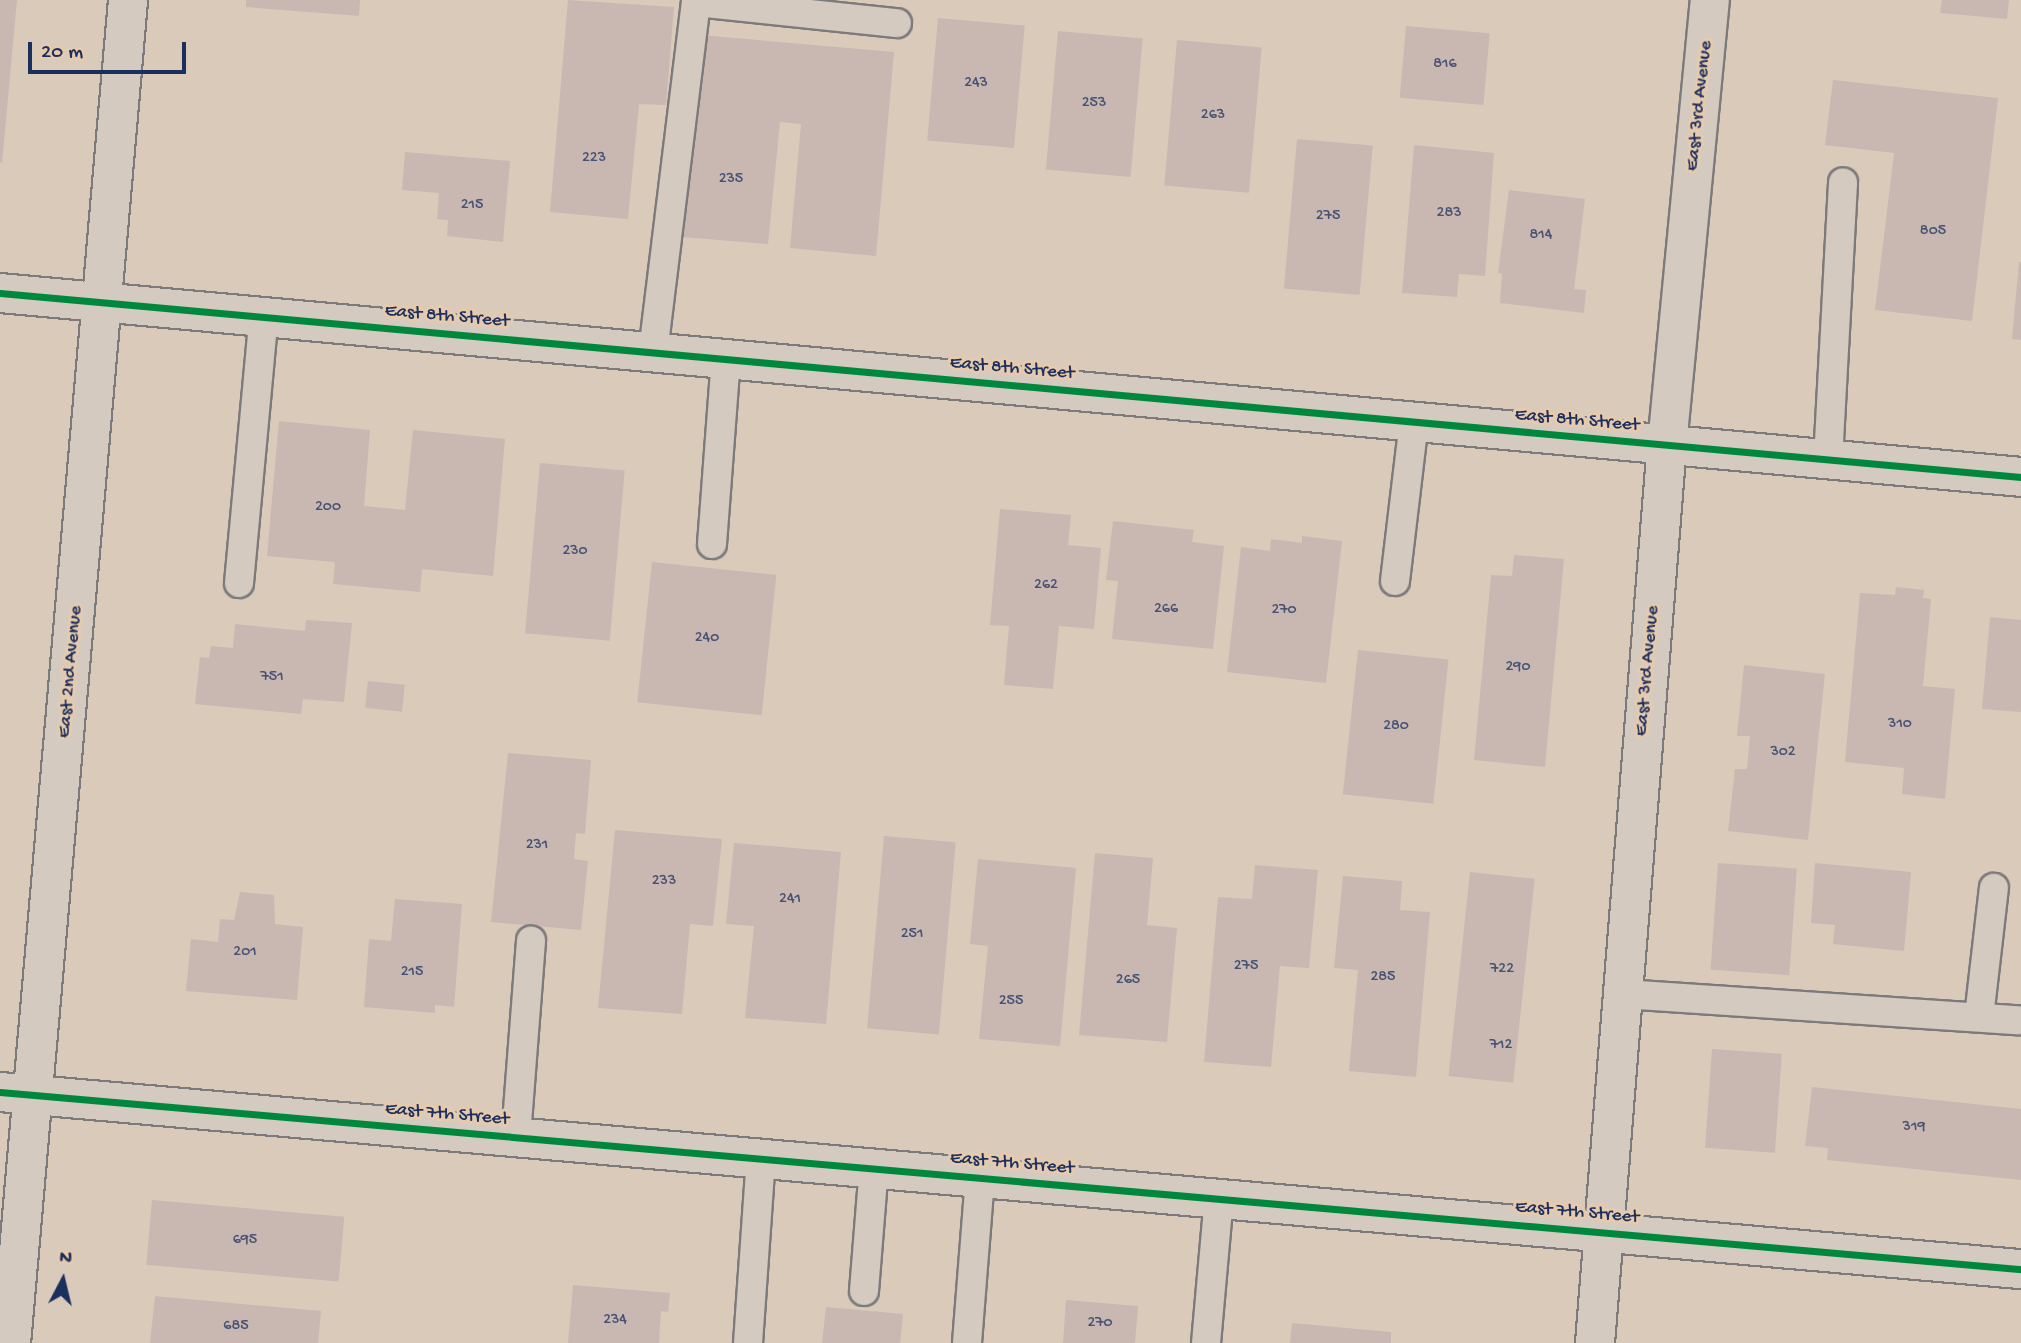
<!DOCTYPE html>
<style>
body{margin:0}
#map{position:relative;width:2021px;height:1343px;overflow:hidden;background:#d9caba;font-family:"Gochi Hand",sans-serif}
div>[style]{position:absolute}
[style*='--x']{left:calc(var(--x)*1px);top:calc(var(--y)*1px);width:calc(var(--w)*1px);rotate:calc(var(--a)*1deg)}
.building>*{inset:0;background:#c9b8b2;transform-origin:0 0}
.roads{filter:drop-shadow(2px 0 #7d7a7b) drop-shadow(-2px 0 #7d7a7b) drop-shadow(0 2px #7d7a7b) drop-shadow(0 -2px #7d7a7b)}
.lane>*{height:28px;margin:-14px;padding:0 14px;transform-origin:14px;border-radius:14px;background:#d4cabf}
.street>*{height:38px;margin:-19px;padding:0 19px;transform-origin:19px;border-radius:19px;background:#d4cabf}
.cycleway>*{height:7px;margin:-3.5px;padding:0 3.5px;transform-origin:3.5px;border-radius:3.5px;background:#00873e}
span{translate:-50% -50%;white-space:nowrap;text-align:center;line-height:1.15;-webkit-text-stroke:6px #e6caad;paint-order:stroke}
.number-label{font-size:16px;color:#485374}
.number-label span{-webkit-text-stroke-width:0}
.street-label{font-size:19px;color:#1b2f5e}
.north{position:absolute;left:28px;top:1245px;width:70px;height:70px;-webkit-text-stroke:5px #e6caad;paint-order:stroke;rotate:7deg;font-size:19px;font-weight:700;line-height:28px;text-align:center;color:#1b2f5e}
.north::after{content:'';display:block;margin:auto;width:24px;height:32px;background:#1b2f5e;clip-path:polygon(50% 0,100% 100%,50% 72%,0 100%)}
.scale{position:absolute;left:28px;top:42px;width:158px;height:32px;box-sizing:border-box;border:4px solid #1b2f5e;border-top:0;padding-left:9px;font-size:21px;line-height:24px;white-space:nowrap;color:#1b2f5e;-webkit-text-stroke:5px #e6caad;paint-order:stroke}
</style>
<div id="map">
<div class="building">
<div style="clip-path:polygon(0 0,17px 0,2px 163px,0 162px)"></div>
<div style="clip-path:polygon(246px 0,360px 0,359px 16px,246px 7px)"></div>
<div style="clip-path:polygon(568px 0,674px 7px,666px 105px,639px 104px,628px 219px,550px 212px)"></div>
<div style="clip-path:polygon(1942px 0,2009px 0,2007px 19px,1940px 13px)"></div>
<div style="left:938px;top:18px;width:87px;height:123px;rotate:5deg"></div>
<div style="left:1406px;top:26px;width:84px;height:72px;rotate:5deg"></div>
<div style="left:1058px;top:31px;width:85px;height:139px;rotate:5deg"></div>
<div style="clip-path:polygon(700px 35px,894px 52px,876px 256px,790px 248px,801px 124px,780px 122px,768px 244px,682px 237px)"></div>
<div style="left:1177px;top:40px;width:85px;height:146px;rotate:5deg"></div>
<div style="clip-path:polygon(1833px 80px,1998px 98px,1972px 321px,1875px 310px,1894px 153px,1825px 145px)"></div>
<div style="left:1297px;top:139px;width:76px;height:150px;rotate:5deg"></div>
<div style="clip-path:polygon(1414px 145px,1494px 153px,1485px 276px,1459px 274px,1457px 297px,1402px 293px)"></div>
<div style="clip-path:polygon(405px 152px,510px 161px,503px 242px,447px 236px,448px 220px,437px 219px,439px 193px,402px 190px)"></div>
<div style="clip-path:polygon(1509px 190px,1585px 199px,1574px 289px,1586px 290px,1584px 313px,1500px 303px,1502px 274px,1498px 273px)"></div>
<div style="clip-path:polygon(2019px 262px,2021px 262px,2021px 340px,2012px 339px)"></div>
<div style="clip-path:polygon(279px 421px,370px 430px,364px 506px,405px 510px,413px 430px,505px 439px,493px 576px,422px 569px,420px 592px,333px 584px,335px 562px,267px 556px)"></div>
<div style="left:540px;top:463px;width:85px;height:171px;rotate:5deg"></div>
<div style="clip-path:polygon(1000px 509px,1071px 515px,1068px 545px,1101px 548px,1094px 629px,1059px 626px,1053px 689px,1004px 685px,1009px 626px,990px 625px)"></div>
<div style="clip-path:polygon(1113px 521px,1194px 530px,1192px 542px,1224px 546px,1213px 649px,1112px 639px,1118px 581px,1106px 580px)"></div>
<div style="clip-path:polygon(1302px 536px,1342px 541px,1326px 683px,1227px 672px,1241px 547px,1270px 551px,1271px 539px,1302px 543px)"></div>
<div style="clip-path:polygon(1514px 555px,1564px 559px,1545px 767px,1474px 760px,1491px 575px,1512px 576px)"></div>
<div style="left:652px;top:562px;width:125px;height:141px;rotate:6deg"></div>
<div style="clip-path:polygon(1896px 587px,1924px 590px,1923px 598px,1931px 599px,1923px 686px,1955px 689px,1945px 799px,1902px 794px,1904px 768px,1845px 762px,1860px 593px,1895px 595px)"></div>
<div style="clip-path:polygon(1990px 617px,2021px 620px,2021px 712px,1982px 709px)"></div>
<div style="clip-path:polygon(306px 620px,352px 623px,344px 702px,303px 699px,301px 714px,195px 704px,200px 657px,209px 658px,211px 646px,233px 648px,235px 624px,305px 631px)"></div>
<div style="left:1358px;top:650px;width:91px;height:145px;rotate:6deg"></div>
<div style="clip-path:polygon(1744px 665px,1825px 674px,1808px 840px,1728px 831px,1735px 769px,1747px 769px,1750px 736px,1737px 736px)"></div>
<div style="left:368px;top:681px;width:37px;height:27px;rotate:6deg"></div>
<div style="clip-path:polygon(508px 753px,591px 760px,585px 834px,576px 833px,574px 859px,588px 861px,581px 930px,491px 922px)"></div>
<div style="clip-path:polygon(615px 830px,722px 839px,713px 926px,690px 924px,682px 1014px,598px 1008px)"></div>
<div style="left:884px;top:836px;width:72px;height:193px;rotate:5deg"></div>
<div style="clip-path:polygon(734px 843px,841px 852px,826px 1024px,745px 1018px,754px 926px,726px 924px)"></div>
<div style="clip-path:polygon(1095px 853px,1153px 858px,1147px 925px,1177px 928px,1167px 1042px,1079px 1035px)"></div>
<div style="clip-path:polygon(978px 859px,1076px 868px,1060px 1046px,979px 1039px,988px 946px,970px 944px)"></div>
<div style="left:1718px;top:863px;width:79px;height:107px;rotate:4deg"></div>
<div style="clip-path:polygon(1815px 863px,1911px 872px,1904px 951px,1833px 944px,1835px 925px,1811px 923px)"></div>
<div style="clip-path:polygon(1255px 865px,1318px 870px,1309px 968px,1280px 966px,1271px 1067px,1204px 1062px,1218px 897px,1252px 899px)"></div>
<div style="left:1470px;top:872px;width:65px;height:205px;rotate:6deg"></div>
<div style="clip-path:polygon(1343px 876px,1402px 881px,1400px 910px,1430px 912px,1416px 1077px,1349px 1071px,1358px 970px,1334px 968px)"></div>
<div style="clip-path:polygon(240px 892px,274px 895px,275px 924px,303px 927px,297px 1000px,186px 991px,191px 939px,218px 942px,220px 919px,234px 920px)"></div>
<div style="clip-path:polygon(395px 899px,462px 904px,454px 1007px,435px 1005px,435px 1013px,364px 1007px,369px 939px,391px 941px)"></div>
<div style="left:1712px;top:1049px;width:70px;height:99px;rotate:4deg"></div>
<div style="clip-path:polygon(1812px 1087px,2021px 1109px,2021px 1180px,1827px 1160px,1828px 1148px,1805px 1146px)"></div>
<div style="left:152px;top:1200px;width:193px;height:65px;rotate:5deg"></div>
<div style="clip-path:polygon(573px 1285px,670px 1293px,668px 1312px,661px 1311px,659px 1343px,568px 1343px)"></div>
<div style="clip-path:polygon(155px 1296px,321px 1311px,318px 1343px,150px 1343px)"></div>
<div style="clip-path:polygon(1066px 1300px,1138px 1306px,1135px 1343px,1063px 1343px)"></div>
<div style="clip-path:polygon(826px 1307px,903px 1314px,900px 1343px,822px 1343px)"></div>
<div style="clip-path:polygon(1292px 1323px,1391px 1332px,1391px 1343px,1290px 1343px)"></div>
</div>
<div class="roads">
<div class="lane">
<div style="--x:653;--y:352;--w:353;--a:-83"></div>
<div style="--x:696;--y:2;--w:202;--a:6"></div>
<div style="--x:1828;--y:460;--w:278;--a:-86.9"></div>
<div style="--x:712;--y:544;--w:186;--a:-85.7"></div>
<div style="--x:1395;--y:581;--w:160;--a:-83.2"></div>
<div style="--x:239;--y:583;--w:268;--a:-84.7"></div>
<div style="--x:1622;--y:994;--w:397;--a:3.8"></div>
<div style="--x:1979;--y:1017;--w:130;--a:-83.4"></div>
<div style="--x:516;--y:1136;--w:196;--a:-85.6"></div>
<div style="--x:864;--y:1291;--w:123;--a:-85.4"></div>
<div style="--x:748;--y:1343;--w:185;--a:-86"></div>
<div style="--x:967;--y:1343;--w:167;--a:-85.5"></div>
<div style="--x:1206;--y:1343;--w:146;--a:-84.9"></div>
</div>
<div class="street">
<div style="--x:0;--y:293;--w:2029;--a:5.2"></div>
<div style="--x:0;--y:1092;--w:2029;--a:5.01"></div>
<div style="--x:11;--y:1343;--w:1348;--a:-85.02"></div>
<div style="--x:1595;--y:1343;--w:901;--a:-85.42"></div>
<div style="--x:1667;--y:445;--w:447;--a:-84.5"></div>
</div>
</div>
<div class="cycleway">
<div style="--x:0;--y:293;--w:2029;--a:5.2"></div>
<div style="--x:0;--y:1092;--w:2029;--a:5.01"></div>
</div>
<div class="number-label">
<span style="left:1445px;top:65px">816</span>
<span style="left:976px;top:84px">243</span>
<span style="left:1094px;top:104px">253</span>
<span style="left:1213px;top:116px">263</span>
<span style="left:594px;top:159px">223</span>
<span style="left:731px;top:180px">235</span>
<span style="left:472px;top:206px">215</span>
<span style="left:1449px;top:214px">283</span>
<span style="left:1328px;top:217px">275</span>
<span style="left:1933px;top:232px">805</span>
<span style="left:1541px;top:236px">814</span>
<span style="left:328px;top:508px">200</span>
<span style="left:575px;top:552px">230</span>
<span style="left:1046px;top:586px">262</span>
<span style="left:1166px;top:610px">266</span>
<span style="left:1284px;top:611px">270</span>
<span style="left:707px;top:639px">240</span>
<span style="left:1518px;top:668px">290</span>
<span style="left:272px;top:678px">751</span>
<span style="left:1900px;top:725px">310</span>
<span style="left:1396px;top:727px">280</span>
<span style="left:1783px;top:753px">302</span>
<span style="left:537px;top:846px">231</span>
<span style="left:664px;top:882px">233</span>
<span style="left:790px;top:900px">241</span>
<span style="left:912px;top:935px">251</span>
<span style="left:245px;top:953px">201</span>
<span style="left:1246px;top:967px">275</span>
<span style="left:1502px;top:970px">722</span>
<span style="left:412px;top:973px">215</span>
<span style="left:1383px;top:978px">285</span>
<span style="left:1128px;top:981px">265</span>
<span style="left:1011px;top:1002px">255</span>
<span style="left:1501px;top:1046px">712</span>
<span style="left:1914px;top:1128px">319</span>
<span style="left:245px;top:1241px">695</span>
<span style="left:615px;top:1321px">234</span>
<span style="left:1100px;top:1324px">270</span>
<span style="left:236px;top:1327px">685</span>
</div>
<div class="street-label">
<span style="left:1700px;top:106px;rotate:-84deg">East 3rd Avenue</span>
<span style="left:447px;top:317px;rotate:5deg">East 8th Street</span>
<span style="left:1012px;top:369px;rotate:5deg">East 8th Street</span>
<span style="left:1577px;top:421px;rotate:5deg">East 8th Street</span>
<span style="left:1648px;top:671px;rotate:-85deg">East 3rd Avenue</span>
<span style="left:71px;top:672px;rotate:-85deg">East 2nd Avenue</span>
<span style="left:447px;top:1115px;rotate:5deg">East 7th Street</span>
<span style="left:1012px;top:1164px;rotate:5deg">East 7th Street</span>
<span style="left:1577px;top:1213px;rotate:5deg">East 7th Street</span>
</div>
<div class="north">N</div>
<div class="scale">20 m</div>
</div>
